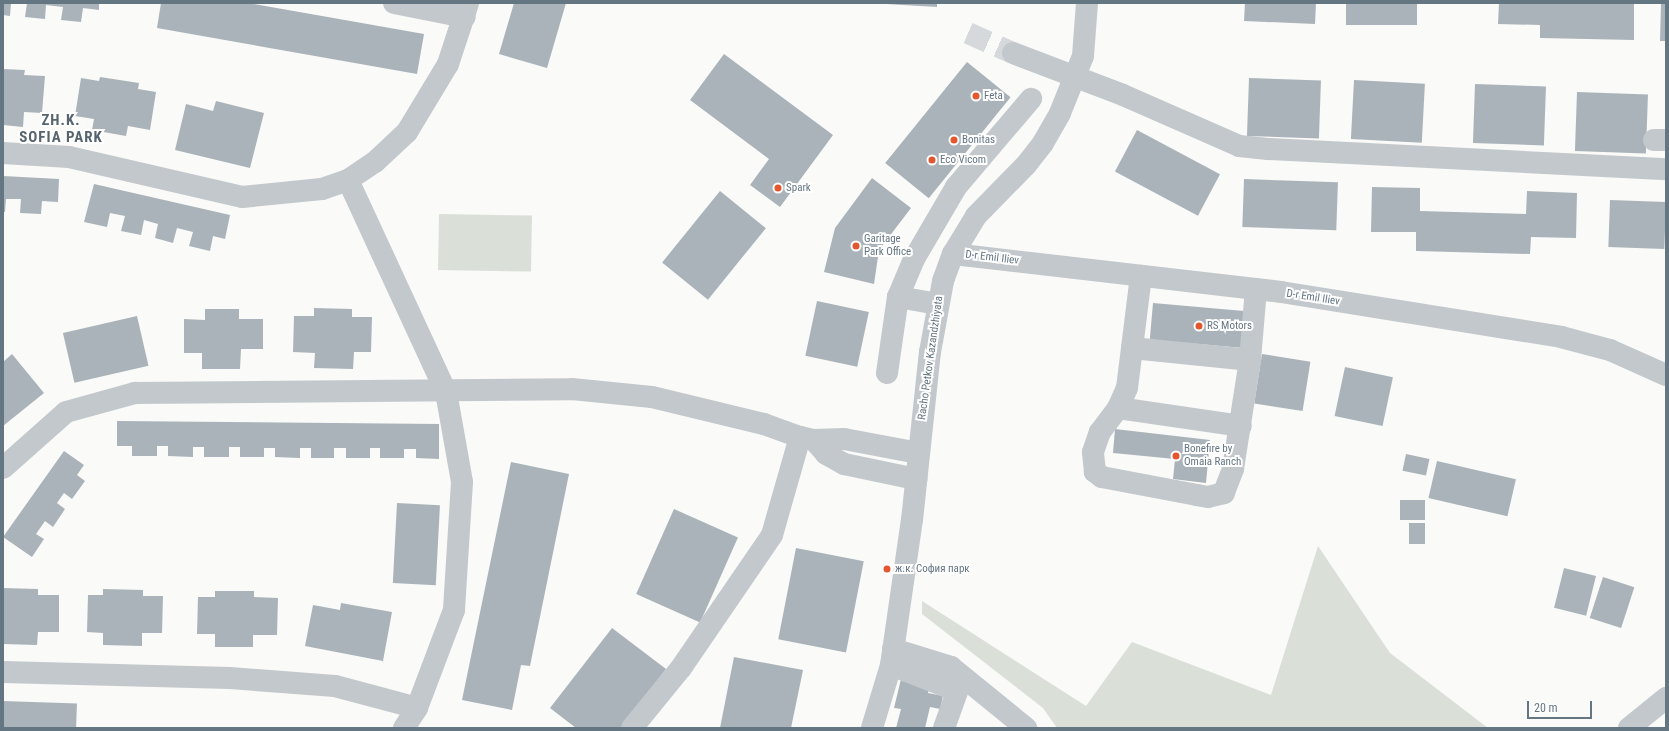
<!DOCTYPE html>
<meta charset="utf-8">
<style>
body{margin:0}
#map{position:relative;width:1669px;height:731px;overflow:hidden;background:#fafaf8;font-family:"Roboto Condensed",sans-serif}
div>[style]{position:absolute}
[style*='--x']{left:calc(var(--x)*1px);top:calc(var(--y)*1px);width:calc(var(--w)*1px);rotate:calc(var(--a)*1deg)}
.green>*{inset:0;background:#dadfd7;transform-origin:0 0}
.building>*{inset:0;background:#aab3b9;transform-origin:0 0}
.minor-tunnel>*{height:22px;margin-top:-11px;transform-origin:0;background:repeating-linear-gradient(90deg,#d5d9db 0 22px,transparent 0 33px)}
.minor>*{height:22px;margin:-11px;padding:0 11px;transform-origin:11px;border-radius:11px;background:#c3c8cc}
.dots>*{width:11px;height:11px;translate:-50% -50%;box-sizing:border-box;border:2px solid #fff;border-radius:50%}
span{translate:-50% -50%;white-space:nowrap;text-align:center;line-height:1.15;-webkit-text-stroke:4px #fff;paint-order:stroke}
.poi-label{font-size:11px;color:#657683}
.left{translate:0 -50%;text-align:left}
.street-label{font-size:11px;color:#657683}
.district-label{font-size:15px;color:#57646e;font-weight:700;letter-spacing:1px}
.frame{position:absolute;inset:0;border:4px solid #657683;pointer-events:none}
.scale{position:absolute;left:1527px;top:701px;width:65px;height:18px;box-sizing:border-box;border:2px solid #657683;border-top:0;padding-left:5px;font-size:12px;line-height:14px;white-space:nowrap;color:#657683;-webkit-text-stroke:3px #fff;paint-order:stroke}
</style>
<div id="map">
<div class="green">
<div style="left:439px;top:214px;width:93px;height:56px;rotate:1deg"></div>
<div style="clip-path:polygon(1318px 546px,1390px 653px,1488px 728px,1057px 728px,1043px 708px,922px 614px,922px 601px,1086px 706px,1132px 642px,1271px 695px)"></div>
</div>
<div class="building">
<div style="clip-path:polygon(3px 3px,11px 3px,10px 16px,3px 15px)"></div>
<div style="clip-path:polygon(27px 3px,99px 3px,99px 10px,83px 8px,81px 22px,61px 20px,63px 7px,46px 5px,45px 19px,25px 17px)"></div>
<div style="clip-path:polygon(161px 3px,248px 3px,424px 34px,417px 74px,157px 28px)"></div>
<div style="clip-path:polygon(514px 3px,566px 3px,547px 68px,499px 54px)"></div>
<div style="clip-path:polygon(869px 3px,937px 3px,937px 7px)"></div>
<div style="clip-path:polygon(1245px 3px,1316px 3px,1315px 24px,1244px 21px)"></div>
<div style="left:1346px;top:3px;width:71px;height:22px"></div>
<div style="clip-path:polygon(1499px 3px,1634px 3px,1634px 40px,1540px 38px,1540px 25px,1498px 24px)"></div>
<div style="clip-path:polygon(1661px 3px,1666px 3px,1666px 41px,1660px 41px)"></div>
<div style="clip-path:polygon(724px 54px,833px 135px,780px 207px,750px 185px,769px 159px,690px 100px)"></div>
<div style="left:967px;top:62px;width:56px;height:130px;rotate:39deg"></div>
<div style="clip-path:polygon(3px 69px,25px 70px,24px 75px,45px 76px,42px 113px,24px 112px,23px 127px,3px 125px)"></div>
<div style="clip-path:polygon(100px 77px,139px 83px,138px 89px,156px 92px,150px 130px,128px 126px,126px 136px,92px 130px,94px 119px,75px 116px,81px 78px,99px 81px)"></div>
<div style="left:1249px;top:78px;width:72px;height:58px;rotate:2deg"></div>
<div style="left:1354px;top:80px;width:71px;height:59px;rotate:3deg"></div>
<div style="left:1475px;top:84px;width:71px;height:59px;rotate:2deg"></div>
<div style="left:1577px;top:92px;width:71px;height:59px;rotate:2deg"></div>
<div style="clip-path:polygon(216px 101px,264px 113px,250px 168px,175px 150px,186px 104px,213px 111px)"></div>
<div style="left:1137px;top:130px;width:94px;height:47px;rotate:28deg"></div>
<div style="clip-path:polygon(3px 176px,59px 179px,58px 202px,42px 201px,41px 214px,20px 213px,21px 199px,6px 199px,5px 212px,3px 212px)"></div>
<div style="clip-path:polygon(872px 178px,911px 208px,879px 250px,874px 284px,824px 272px,835px 228px)"></div>
<div style="left:1244px;top:179px;width:94px;height:48px;rotate:2deg"></div>
<div style="clip-path:polygon(94px 184px,230px 215px,225px 239px,213px 236px,210px 251px,189px 246px,193px 232px,177px 228px,173px 243px,155px 238px,158px 224px,144px 220px,141px 235px,121px 231px,125px 216px,110px 213px,107px 227px,84px 222px)"></div>
<div style="clip-path:polygon(1372px 187px,1420px 188px,1420px 211px,1526px 214px,1527px 191px,1577px 193px,1576px 238px,1531px 237px,1530px 254px,1416px 251px,1416px 232px,1371px 232px)"></div>
<div style="left:720px;top:191px;width:59px;height:92px;rotate:39deg"></div>
<div style="left:1610px;top:200px;width:56px;height:47px;rotate:2deg"></div>
<div style="left:817px;top:301px;width:53px;height:56px;rotate:12deg"></div>
<div style="left:1153px;top:303px;width:94px;height:37px;rotate:5deg"></div>
<div style="clip-path:polygon(314px 308px,352px 309px,352px 317px,372px 317px,371px 352px,354px 352px,353px 369px,314px 368px,315px 353px,293px 352px,294px 316px,314px 316px)"></div>
<div style="clip-path:polygon(205px 309px,239px 309px,239px 319px,263px 319px,263px 349px,241px 349px,240px 369px,202px 369px,202px 353px,184px 353px,184px 319px,205px 320px)"></div>
<div style="left:137px;top:316px;width:51px;height:76px;rotate:77deg"></div>
<div style="clip-path:polygon(12px 354px,44px 393px,3px 426px,3px 362px)"></div>
<div style="left:1262px;top:354px;width:49px;height:50px;rotate:9deg"></div>
<div style="left:1345px;top:367px;width:49px;height:50px;rotate:12deg"></div>
<div style="clip-path:polygon(117px 421px,439px 424px,439px 459px,416px 458px,416px 449px,404px 449px,404px 458px,380px 458px,380px 448px,370px 448px,370px 458px,346px 458px,346px 448px,334px 448px,334px 458px,311px 458px,311px 448px,300px 448px,300px 458px,275px 457px,275px 448px,264px 448px,264px 457px,240px 457px,240px 447px,229px 447px,229px 457px,204px 457px,204px 447px,193px 447px,193px 457px,168px 456px,168px 446px,157px 446px,157px 456px,132px 456px,132px 446px,117px 446px)"></div>
<div style="clip-path:polygon(1115px 429px,1210px 440px,1206px 483px,1173px 479px,1175px 459px,1113px 453px)"></div>
<div style="clip-path:polygon(64px 451px,84px 465px,77px 475px,85px 481px,72px 499px,64px 493px,57px 503px,65px 509px,53px 527px,45px 521px,36px 534px,44px 539px,32px 557px,3px 537px)"></div>
<div style="left:1406px;top:454px;width:24px;height:17px;rotate:12deg"></div>
<div style="left:1437px;top:461px;width:81px;height:38px;rotate:13deg"></div>
<div style="clip-path:polygon(511px 462px,569px 474px,530px 666px,521px 665px,512px 710px,462px 700px)"></div>
<div style="left:1400px;top:500px;width:25px;height:20px"></div>
<div style="left:397px;top:503px;width:43px;height:80px;rotate:3deg"></div>
<div style="left:674px;top:509px;width:70px;height:93px;rotate:24deg"></div>
<div style="left:1409px;top:523px;width:16px;height:21px"></div>
<div style="left:796px;top:548px;width:69px;height:93px;rotate:11deg"></div>
<div style="left:1564px;top:568px;width:33px;height:41px;rotate:14deg"></div>
<div style="left:1603px;top:577px;width:33px;height:43px;rotate:18deg"></div>
<div style="clip-path:polygon(3px 588px,38px 589px,38px 595px,59px 595px,59px 632px,38px 632px,37px 645px,3px 644px)"></div>
<div style="clip-path:polygon(103px 589px,143px 590px,143px 596px,163px 596px,162px 633px,142px 633px,142px 646px,103px 645px,103px 633px,87px 632px,88px 595px,103px 595px)"></div>
<div style="clip-path:polygon(215px 591px,254px 591px,254px 597px,278px 598px,277px 635px,253px 635px,253px 647px,215px 647px,215px 634px,197px 634px,198px 597px,215px 597px)"></div>
<div style="clip-path:polygon(341px 603px,392px 612px,383px 661px,305px 646px,313px 605px,340px 610px)"></div>
<div style="clip-path:polygon(612px 628px,666px 669px,621px 728px,576px 728px,550px 708px)"></div>
<div style="clip-path:polygon(734px 657px,803px 670px,791px 728px,720px 728px)"></div>
<div style="clip-path:polygon(901px 679px,930px 686px,928px 693px,943px 696px,940px 709px,930px 707px,925px 728px,896px 728px,901px 709px,894px 708px)"></div>
<div style="left:3px;top:701px;width:74px;height:27px;rotate:2deg"></div>
</div>
<div class="minor-tunnel">
<div style="--x:968;--y:33;--w:49;--a:24"></div>
</div>
<div class="minor">
<div style="--x:394;--y:3;--w:72;--a:11.2"></div>
<div style="--x:1013;--y:53;--w:118;--a:20.9"></div>
<div style="--x:1123;--y:95;--w:127;--a:23.7"></div>
<div style="--x:1239;--y:146;--w:29;--a:6"></div>
<div style="--x:1268;--y:149;--w:399;--a:2.9"></div>
<div style="--x:1654;--y:140;--w:12;--a:0"></div>
<div style="--x:3;--y:153;--w:66;--a:3.5"></div>
<div style="--x:69;--y:157;--w:178;--a:13"></div>
<div style="--x:242;--y:197;--w:80;--a:-5.7"></div>
<div style="--x:322;--y:189;--w:28;--a:-19"></div>
<div style="--x:348;--y:180;--w:32;--a:-34"></div>
<div style="--x:375;--y:162;--w:44;--a:-43.2"></div>
<div style="--x:407;--y:132;--w:79;--a:-58.9"></div>
<div style="--x:448;--y:64;--w:64;--a:-71.8"></div>
<div style="--x:348;--y:180;--w:234;--a:65.2"></div>
<div style="--x:446;--y:392;--w:91;--a:79.9"></div>
<div style="--x:462;--y:482;--w:128;--a:93.6"></div>
<div style="--x:454;--y:610;--w:105;--a:110.7"></div>
<div style="--x:417;--y:708;--w:24;--a:123"></div>
<div style="--x:953;--y:254;--w:330;--a:6.6"></div>
<div style="--x:1281;--y:292;--w:284;--a:9.1"></div>
<div style="--x:1561;--y:337;--w:51;--a:14.9"></div>
<div style="--x:1610;--y:350;--w:61;--a:24.1"></div>
<div style="--x:898;--y:297;--w:40;--a:10"></div>
<div style="--x:1132;--y:348;--w:119;--a:5.8"></div>
<div style="--x:1250;--y:360;--w:110;--a:98.9"></div>
<div style="--x:1233;--y:469;--w:26;--a:111"></div>
<div style="--x:1224;--y:493;--w:16;--a:166"></div>
<div style="--x:1208;--y:497;--w:11;--a:-170"></div>
<div style="--x:1197;--y:495;--w:97;--a:-169.3"></div>
<div style="--x:1102;--y:477;--w:9;--a:-144"></div>
<div style="--x:1095;--y:472;--w:20;--a:-96"></div>
<div style="--x:1093;--y:452;--w:21;--a:-71"></div>
<div style="--x:1100;--y:432;--w:30;--a:-53"></div>
<div style="--x:1118;--y:408;--w:22;--a:-66"></div>
<div style="--x:1127;--y:388;--w:113;--a:-82.9"></div>
<div style="--x:1250;--y:360;--w:71;--a:-85.2"></div>
<div style="--x:887;--y:373;--w:77;--a:-81.8"></div>
<div style="--x:898;--y:297;--w:41;--a:-67.2"></div>
<div style="--x:914;--y:259;--w:83;--a:-59.7"></div>
<div style="--x:956;--y:187;--w:116;--a:-49.6"></div>
<div style="--x:1118;--y:408;--w:124;--a:8.3"></div>
<div style="--x:814;--y:440;--w:18;--a:49"></div>
<div style="--x:826;--y:454;--w:21;--a:29"></div>
<div style="--x:844;--y:464;--w:74;--a:11.8"></div>
<div style="--x:3;--y:468;--w:84;--a:-41.6"></div>
<div style="--x:66;--y:412;--w:72;--a:-15.4"></div>
<div style="--x:135;--y:393;--w:437;--a:-0.5"></div>
<div style="--x:572;--y:389;--w:80;--a:5.7"></div>
<div style="--x:652;--y:397;--w:115;--a:13.6"></div>
<div style="--x:764;--y:424;--w:38;--a:20"></div>
<div style="--x:800;--y:437;--w:14;--a:12"></div>
<div style="--x:814;--y:440;--w:30;--a:-2"></div>
<div style="--x:844;--y:439;--w:75;--a:10.7"></div>
<div style="--x:893;--y:649;--w:61;--a:17.2"></div>
<div style="--x:951;--y:667;--w:97;--a:39.1"></div>
<div style="--x:891;--y:665;--w:58;--a:21.3"></div>
<div style="--x:945;--y:686;--w:19;--a:-25"></div>
<div style="--x:3;--y:672;--w:227;--a:1.5"></div>
<div style="--x:230;--y:678;--w:105;--a:4.4"></div>
<div style="--x:335;--y:686;--w:85;--a:15"></div>
<div style="--x:632;--y:728;--w:77;--a:-50.8"></div>
<div style="--x:681;--y:668;--w:161;--a:-55.6"></div>
<div style="--x:772;--y:535;--w:102;--a:-74.1"></div>
<div style="--x:872;--y:728;--w:66;--a:-73.2"></div>
<div style="--x:891;--y:665;--w:147;--a:-81.8"></div>
<div style="--x:912;--y:520;--w:169;--a:-83.9"></div>
<div style="--x:930;--y:352;--w:72;--a:-79.6"></div>
<div style="--x:943;--y:281;--w:29;--a:-70"></div>
<div style="--x:953;--y:254;--w:44;--a:-58.8"></div>
<div style="--x:976;--y:216;--w:71;--a:-45.6"></div>
<div style="--x:1026;--y:165;--w:28;--a:-52"></div>
<div style="--x:1043;--y:143;--w:34;--a:-60"></div>
<div style="--x:1060;--y:113;--w:61;--a:-68"></div>
<div style="--x:1083;--y:56;--w:53;--a:-85.7"></div>
<div style="--x:944;--y:728;--w:53;--a:-70.2"></div>
<div style="--x:1629;--y:728;--w:48;--a:-39"></div>
</div>
<div class="dots">
<div style="left:976px;top:96px;background:#e4572e"></div>
<div style="left:954px;top:140px;background:#e4572e"></div>
<div style="left:932px;top:160px;background:#e4572e"></div>
<div style="left:778px;top:188px;background:#e4572e"></div>
<div style="left:856px;top:246px;background:#e4572e"></div>
<div style="left:1199px;top:326px;background:#e4572e"></div>
<div style="left:1176px;top:456px;background:#e4572e"></div>
<div style="left:887px;top:569px;background:#e4572e"></div>
</div>
<div class="poi-label">
<span class="left" style="left:984px;top:96px">Feta</span>
<span class="left" style="left:962px;top:140px">Bonitas</span>
<span class="left" style="left:940px;top:160px">Eco Vicom</span>
<span class="left" style="left:786px;top:188px">Spark</span>
<span class="left" style="left:864px;top:246px">Garitage<br>Park Office</span>
<span class="left" style="left:1207px;top:326px">RS Motors</span>
<span class="left" style="left:1184px;top:456px">Bonefire by<br>Omaia Ranch</span>
<span class="left" style="left:895px;top:569px">ж.к. София парк</span>
</div>
<div class="street-label">
<span style="left:992px;top:258px;rotate:7deg">D-r Emil Iliev</span>
<span style="left:1313px;top:298px;rotate:9deg">D-r Emil Iliev</span>
<span style="left:931px;top:358px;rotate:-82deg">Racho Petkov Kazandzhiyata</span>
</div>
<div class="district-label">
<span style="left:61px;top:129px">ZH.K.<br>SOFIA PARK</span>
</div>
<div class="frame"></div>
<div class="scale">20 m</div>
</div>
